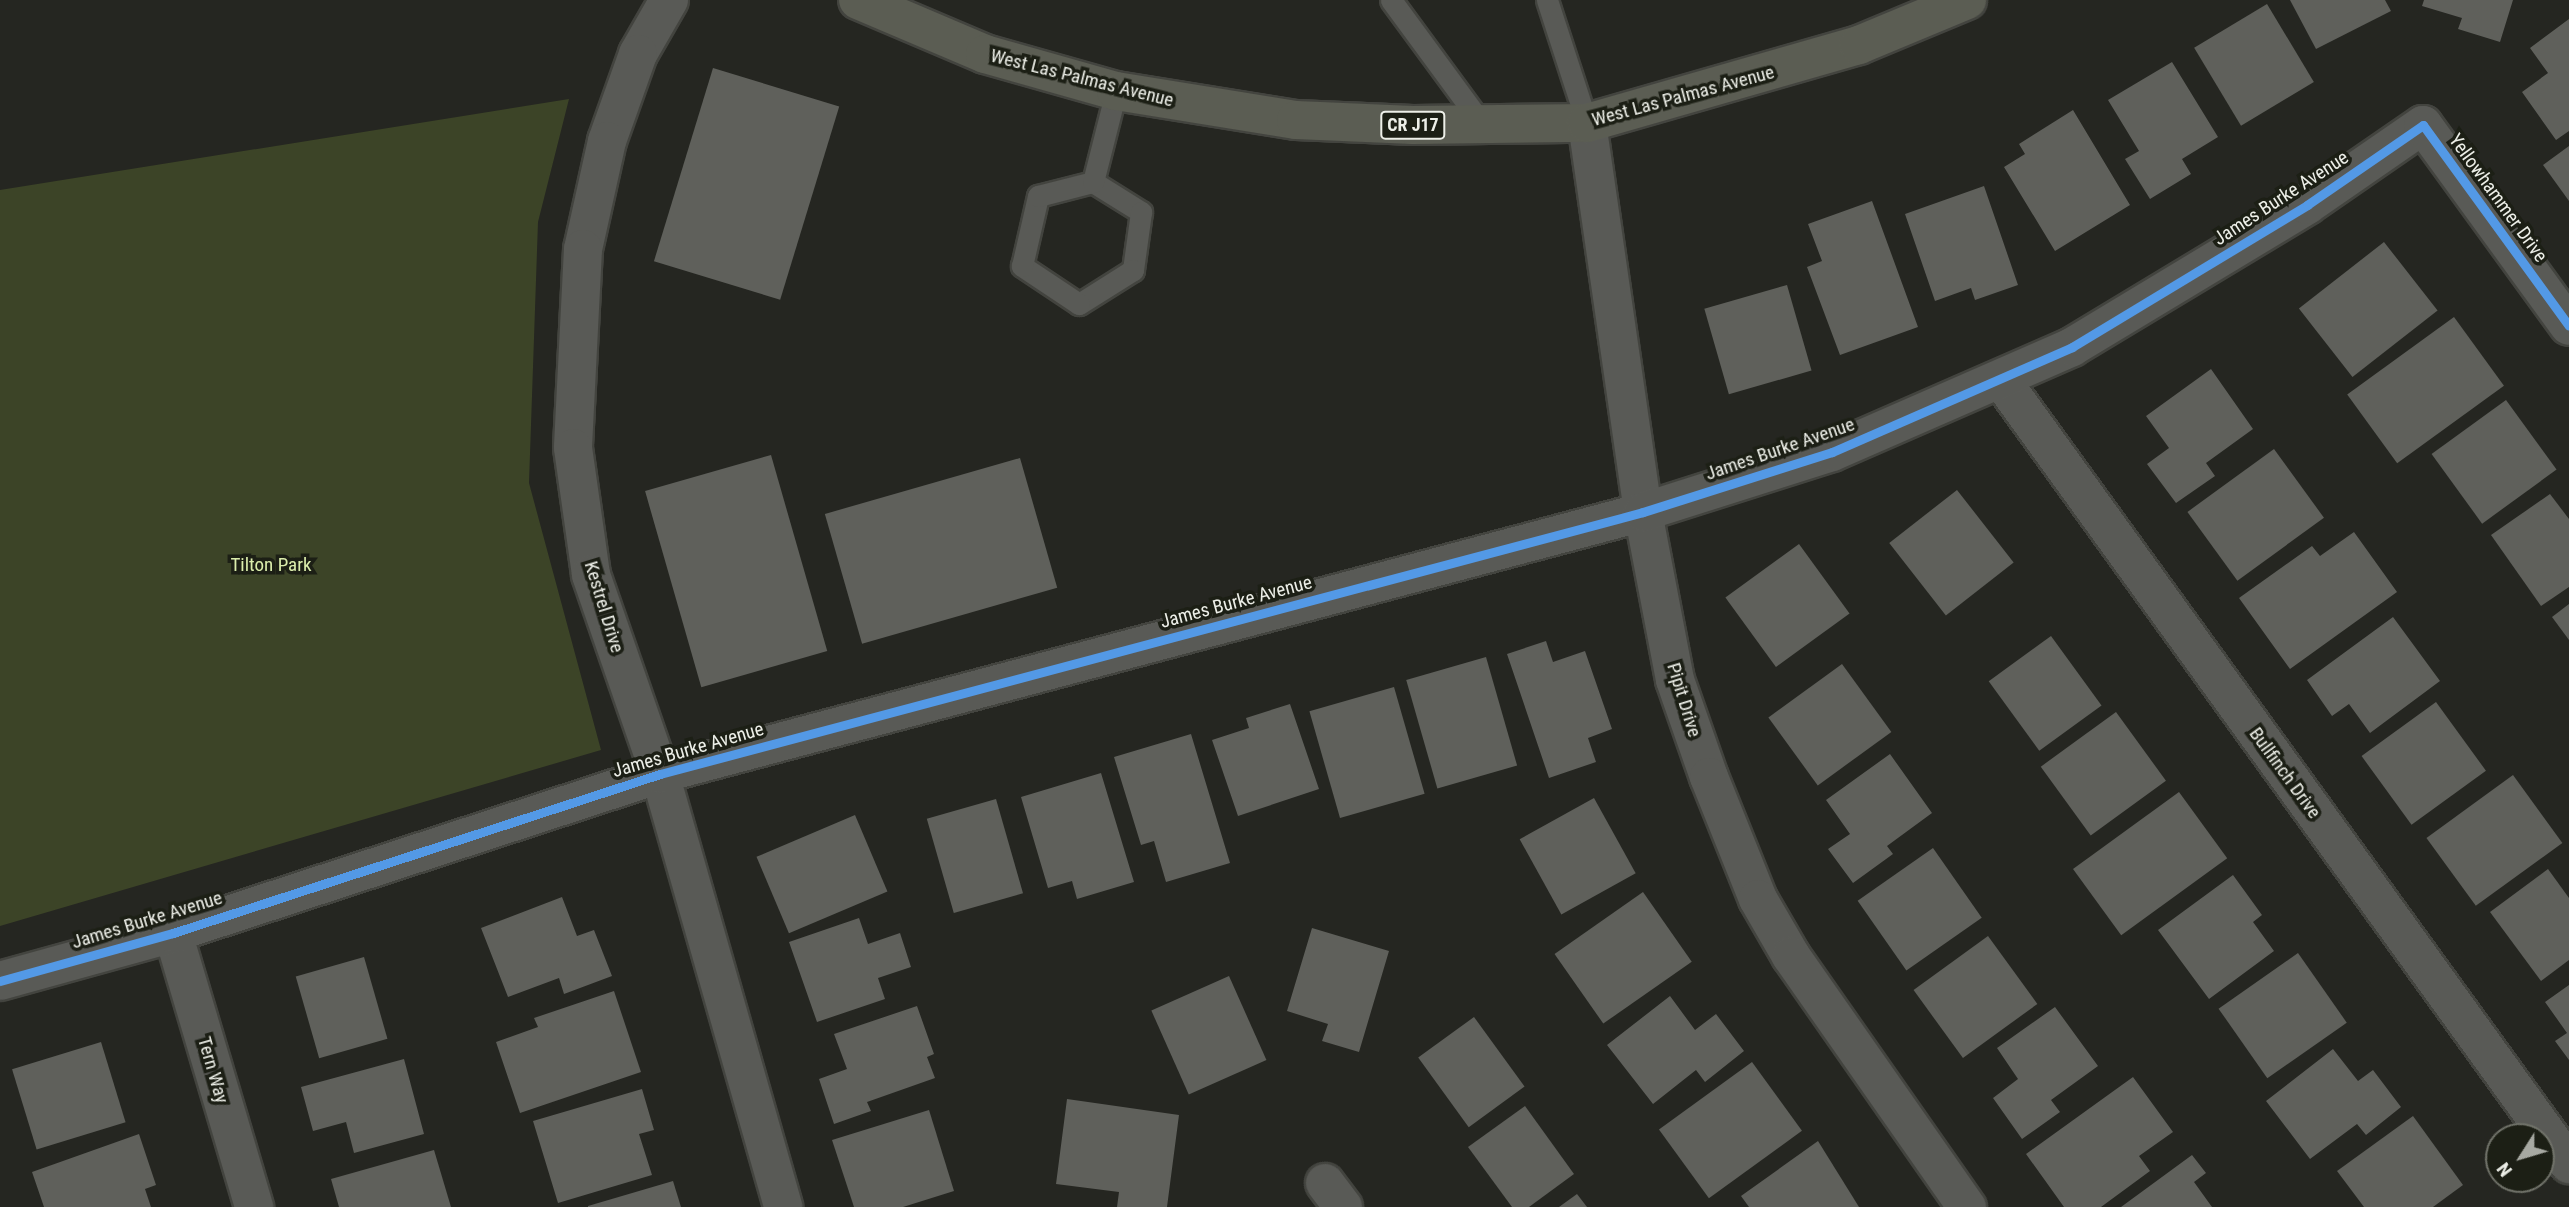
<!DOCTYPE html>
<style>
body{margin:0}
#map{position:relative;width:2569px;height:1207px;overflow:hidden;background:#252621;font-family:"Roboto Condensed",sans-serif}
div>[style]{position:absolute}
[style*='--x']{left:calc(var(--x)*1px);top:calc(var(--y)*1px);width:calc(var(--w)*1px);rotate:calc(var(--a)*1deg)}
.green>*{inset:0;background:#3c4427}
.building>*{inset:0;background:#5f605b;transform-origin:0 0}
.roads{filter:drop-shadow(2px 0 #43443f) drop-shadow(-2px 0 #43443f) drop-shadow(0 2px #43443f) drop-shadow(0 -2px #43443f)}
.lane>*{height:21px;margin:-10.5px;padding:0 10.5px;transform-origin:10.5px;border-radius:10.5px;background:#595a56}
.street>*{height:38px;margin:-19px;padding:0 19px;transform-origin:19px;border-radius:19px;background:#595a56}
.primary>*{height:38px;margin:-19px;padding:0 19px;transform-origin:19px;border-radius:19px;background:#5b5d53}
.cycleway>*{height:9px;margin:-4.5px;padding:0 4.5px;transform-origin:4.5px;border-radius:4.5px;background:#5399e6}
span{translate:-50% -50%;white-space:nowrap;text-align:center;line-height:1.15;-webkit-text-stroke:7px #1c1f15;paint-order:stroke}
.shield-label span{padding:2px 5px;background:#1c1f15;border:2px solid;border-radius:5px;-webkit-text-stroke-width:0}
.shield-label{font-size:18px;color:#edefe8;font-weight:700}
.street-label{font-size:19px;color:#edefe8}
.park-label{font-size:19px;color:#dbedac}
.north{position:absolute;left:2485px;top:1123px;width:70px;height:70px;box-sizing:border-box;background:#1c1f15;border:2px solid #707269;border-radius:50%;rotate:233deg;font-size:19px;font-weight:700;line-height:28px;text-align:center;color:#edefe8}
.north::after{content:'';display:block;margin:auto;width:24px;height:32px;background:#a7a9a2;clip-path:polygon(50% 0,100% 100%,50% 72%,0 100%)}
</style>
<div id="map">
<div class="green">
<div style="clip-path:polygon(569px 99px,538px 222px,529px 483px,601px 750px,0 926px,0 190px)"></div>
</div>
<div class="building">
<div style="clip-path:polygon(2290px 0,2385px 0,2391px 11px,2316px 49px)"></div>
<div style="clip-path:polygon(2424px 0,2513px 0,2500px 42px,2458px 29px,2462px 18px,2422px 6px)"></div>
<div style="left:2267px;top:4px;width:91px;height:85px;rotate:59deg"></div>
<div style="clip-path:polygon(2569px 19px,2569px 131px,2556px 140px,2522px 92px,2548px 73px,2530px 48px)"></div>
<div style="clip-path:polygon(2172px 62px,2218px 137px,2182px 159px,2191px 174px,2150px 199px,2125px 159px,2139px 151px,2108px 100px)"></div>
<div style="left:713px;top:68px;width:132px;height:202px;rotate:17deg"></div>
<div style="clip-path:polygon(2073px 110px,2130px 205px,2055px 251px,2004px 167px,2025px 154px,2019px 144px)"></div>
<div style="clip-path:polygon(2569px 146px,2569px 201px,2543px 165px)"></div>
<div style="clip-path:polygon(1984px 186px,2018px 285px,1975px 300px,1971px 288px,1935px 301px,1905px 214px)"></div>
<div style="clip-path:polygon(1872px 201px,1918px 327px,1840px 355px,1807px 267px,1822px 261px,1808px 224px)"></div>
<div style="left:2384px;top:242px;width:87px;height:108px;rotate:52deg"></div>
<div style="left:1787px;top:285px;width:89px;height:86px;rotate:74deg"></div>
<div style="left:2454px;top:317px;width:85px;height:132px;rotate:54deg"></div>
<div style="clip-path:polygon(2211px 369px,2253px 429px,2206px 463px,2215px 476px,2176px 503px,2147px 464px,2169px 448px,2146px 416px)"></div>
<div style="left:2506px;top:400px;width:86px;height:92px;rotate:54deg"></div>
<div style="left:2274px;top:449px;width:85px;height:107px;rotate:54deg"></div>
<div style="left:771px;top:455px;width:204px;height:131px;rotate:74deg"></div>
<div style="left:1020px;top:458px;width:135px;height:203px;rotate:74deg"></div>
<div style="left:1957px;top:490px;width:92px;height:86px;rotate:52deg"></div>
<div style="clip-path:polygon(2550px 494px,2569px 519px,2569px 587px,2541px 606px,2491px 535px)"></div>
<div style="clip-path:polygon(2354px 532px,2397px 592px,2290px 669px,2239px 598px,2312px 546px,2320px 556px)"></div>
<div style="left:1799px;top:544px;width:86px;height:91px;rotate:54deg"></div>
<div style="clip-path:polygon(2569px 604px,2569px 640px,2552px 617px)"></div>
<div style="clip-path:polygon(2393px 617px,2440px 681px,2370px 733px,2349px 704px,2332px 716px,2307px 680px)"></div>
<div style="left:2051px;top:636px;width:86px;height:77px;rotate:54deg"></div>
<div style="clip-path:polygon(1546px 641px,1553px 662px,1585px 651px,1612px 729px,1588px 738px,1596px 762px,1549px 778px,1507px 654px)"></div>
<div style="left:1486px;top:657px;width:113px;height:83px;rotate:74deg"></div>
<div style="left:1842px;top:664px;width:84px;height:91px;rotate:54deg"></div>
<div style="left:1394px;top:687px;width:111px;height:88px;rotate:74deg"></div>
<div style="left:2436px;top:702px;width:85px;height:92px;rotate:54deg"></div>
<div style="clip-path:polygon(1290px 704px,1319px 789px,1238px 816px,1212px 740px,1249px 728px,1246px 718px)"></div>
<div style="left:2116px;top:712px;width:85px;height:93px;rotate:54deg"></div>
<div style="clip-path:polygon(1191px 734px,1230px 863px,1166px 882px,1154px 841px,1141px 845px,1114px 757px)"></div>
<div style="clip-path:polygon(1890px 754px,1932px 813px,1887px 846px,1893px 854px,1853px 883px,1828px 849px,1850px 834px,1826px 800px)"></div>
<div style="clip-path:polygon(1101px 773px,1134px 882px,1077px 899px,1072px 881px,1048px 888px,1021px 797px)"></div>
<div style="left:2513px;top:775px;width:84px;height:107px;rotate:54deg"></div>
<div style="left:2179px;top:792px;width:82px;height:131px;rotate:54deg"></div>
<div style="left:1594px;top:798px;width:86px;height:85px;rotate:61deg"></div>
<div style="left:996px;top:799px;width:98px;height:72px;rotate:74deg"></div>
<div style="left:855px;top:815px;width:83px;height:107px;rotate:67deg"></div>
<div style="left:1933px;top:848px;width:85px;height:92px;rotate:55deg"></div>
<div style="clip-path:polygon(2548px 869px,2569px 898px,2569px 960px,2541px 981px,2490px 912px)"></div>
<div style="clip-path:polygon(2233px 875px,2262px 915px,2253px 922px,2274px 951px,2209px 999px,2158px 930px)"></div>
<div style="left:1643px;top:892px;width:85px;height:108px;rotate:55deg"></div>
<div style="clip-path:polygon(562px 897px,577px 936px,594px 930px,612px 976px,564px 994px,559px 978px,508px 997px,481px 928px)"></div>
<div style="clip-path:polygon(859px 918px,868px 944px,900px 933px,911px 967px,878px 978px,885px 999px,817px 1022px,789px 942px)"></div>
<div style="clip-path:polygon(1312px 928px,1389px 951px,1359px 1052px,1322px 1041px,1328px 1024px,1287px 1011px)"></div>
<div style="left:1988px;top:936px;width:84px;height:92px;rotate:54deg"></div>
<div style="left:2298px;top:953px;width:85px;height:97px;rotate:55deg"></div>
<div style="left:364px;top:957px;width:85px;height:71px;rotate:74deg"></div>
<div style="left:1229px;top:976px;width:92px;height:85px;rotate:66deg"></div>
<div style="clip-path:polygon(2569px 985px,2569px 1060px,2555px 1041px,2567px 1033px,2545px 1002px)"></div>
<div style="clip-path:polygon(614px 991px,641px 1072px,520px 1113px,496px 1042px,538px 1027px,534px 1018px)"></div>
<div style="clip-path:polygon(1670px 996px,1695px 1030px,1716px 1014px,1744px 1051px,1705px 1082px,1696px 1070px,1653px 1104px,1607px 1045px)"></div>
<div style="clip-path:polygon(917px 1006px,934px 1054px,927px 1057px,935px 1078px,867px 1102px,871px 1111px,834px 1124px,819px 1079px,847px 1069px,834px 1034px)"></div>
<div style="clip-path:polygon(2055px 1007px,2098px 1066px,2051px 1100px,2060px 1112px,2022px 1139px,1993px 1098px,2018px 1079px,1997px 1048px)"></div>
<div style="left:1474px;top:1017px;width:86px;height:69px;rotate:54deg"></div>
<div style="left:101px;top:1042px;width:84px;height:93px;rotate:73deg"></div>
<div style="clip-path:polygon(2333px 1049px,2358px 1081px,2373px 1070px,2401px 1107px,2366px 1135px,2357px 1124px,2310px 1159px,2266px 1101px)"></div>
<div style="clip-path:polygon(404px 1059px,424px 1134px,354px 1153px,346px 1122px,313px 1131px,301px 1087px)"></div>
<div style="left:1752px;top:1062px;width:85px;height:115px;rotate:54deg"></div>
<div style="clip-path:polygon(2133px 1077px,2173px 1132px,2139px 1156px,2150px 1171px,2101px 1207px,2064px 1207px,2026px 1154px)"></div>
<div style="clip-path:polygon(642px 1089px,654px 1130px,639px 1134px,652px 1175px,558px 1203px,533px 1121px)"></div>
<div style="clip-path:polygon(1067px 1099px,1179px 1115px,1167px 1207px,1117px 1207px,1119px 1192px,1056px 1184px)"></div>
<div style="clip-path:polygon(1525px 1106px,1574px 1174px,1529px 1207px,1512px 1207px,1468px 1147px)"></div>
<div style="clip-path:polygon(929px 1110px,954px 1191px,903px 1207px,854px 1207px,832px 1140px)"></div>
<div style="clip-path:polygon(2413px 1116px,2463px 1185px,2433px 1207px,2364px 1207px,2337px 1171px)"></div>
<div style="clip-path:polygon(139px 1134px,156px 1185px,145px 1189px,151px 1207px,44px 1207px,32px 1172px)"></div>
<div style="clip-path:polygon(1818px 1141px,1859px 1207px,1749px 1207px,1741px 1196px)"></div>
<div style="clip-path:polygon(434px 1150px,451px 1207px,339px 1207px,331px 1179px)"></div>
<div style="clip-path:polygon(2192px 1155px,2206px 1173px,2194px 1182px,2212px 1207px,2121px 1207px)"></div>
<div style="clip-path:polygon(673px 1181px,681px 1207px,588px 1207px,588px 1206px)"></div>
<div style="clip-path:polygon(1577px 1194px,1587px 1207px,1559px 1207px)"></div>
</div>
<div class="roads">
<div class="lane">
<div style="--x:1391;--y:0;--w:154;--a:53.7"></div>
<div style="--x:1547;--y:0;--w:129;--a:72"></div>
<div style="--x:1093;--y:182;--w:57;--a:32"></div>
<div style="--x:1141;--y:212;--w:59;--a:97.9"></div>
<div style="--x:1133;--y:270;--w:64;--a:147.8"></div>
<div style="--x:1079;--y:304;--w:69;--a:-146.3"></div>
<div style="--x:1022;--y:266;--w:72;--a:-77.1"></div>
<div style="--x:1038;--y:196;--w:57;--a:-14.3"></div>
<div style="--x:1093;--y:182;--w:94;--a:-75.8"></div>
</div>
<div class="street">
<div style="--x:669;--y:0;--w:62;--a:119.9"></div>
<div style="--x:638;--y:54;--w:92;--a:109.6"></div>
<div style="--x:607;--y:141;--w:111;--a:102.5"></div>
<div style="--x:583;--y:249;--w:199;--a:92.9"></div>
<div style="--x:573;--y:448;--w:128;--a:81.9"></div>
<div style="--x:591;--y:575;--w:211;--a:70.9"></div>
<div style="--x:660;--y:774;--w:450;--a:74.1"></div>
<div style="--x:1587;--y:123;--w:393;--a:81.8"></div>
<div style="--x:1643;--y:512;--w:171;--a:79.2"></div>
<div style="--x:1675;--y:680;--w:103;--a:70.7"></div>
<div style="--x:1709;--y:777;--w:131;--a:68.1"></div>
<div style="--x:1758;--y:899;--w:66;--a:59.9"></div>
<div style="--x:1791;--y:956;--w:307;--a:55"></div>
<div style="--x:2002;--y:381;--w:967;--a:54.09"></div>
<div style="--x:173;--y:933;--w:286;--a:73.5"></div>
<div style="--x:0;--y:981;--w:180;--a:-15.5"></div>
<div style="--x:173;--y:933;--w:512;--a:-18.08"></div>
<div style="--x:660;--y:774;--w:1017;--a:-14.92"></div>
<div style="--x:1643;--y:512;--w:198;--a:-17.6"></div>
<div style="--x:1832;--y:452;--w:262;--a:-23.6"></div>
<div style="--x:2072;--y:347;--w:275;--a:-31.1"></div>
<div style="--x:2307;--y:205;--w:141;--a:-34.6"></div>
<div style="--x:2423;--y:125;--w:248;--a:54"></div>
<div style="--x:1325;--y:1183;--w:30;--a:53"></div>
</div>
<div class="primary">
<div style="--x:858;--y:0;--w:138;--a:23"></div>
<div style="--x:985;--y:54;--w:136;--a:15.8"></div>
<div style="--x:1116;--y:91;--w:182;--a:9.2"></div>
<div style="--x:1296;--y:120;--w:117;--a:2.4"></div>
<div style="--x:1413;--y:125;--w:174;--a:-0.7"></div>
<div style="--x:1587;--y:123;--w:283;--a:-16"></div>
<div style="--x:1859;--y:45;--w:117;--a:-22.6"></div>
</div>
</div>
<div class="cycleway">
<div style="--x:0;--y:981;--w:180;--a:-15.5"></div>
<div style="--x:173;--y:933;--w:512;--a:-18.08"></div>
<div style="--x:660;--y:774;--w:1017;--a:-14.92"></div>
<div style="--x:1643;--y:512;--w:198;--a:-17.6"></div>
<div style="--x:1832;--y:452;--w:262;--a:-23.6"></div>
<div style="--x:2072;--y:347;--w:275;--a:-31.1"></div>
<div style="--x:2307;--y:205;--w:141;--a:-34.6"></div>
<div style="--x:2423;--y:125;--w:248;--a:54"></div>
</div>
<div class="shield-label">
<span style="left:1413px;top:125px">CR J17</span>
</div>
<div class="street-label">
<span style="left:1082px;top:78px;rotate:14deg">West Las Palmas Avenue</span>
<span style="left:1683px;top:96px;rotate:-15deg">West Las Palmas Avenue</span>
<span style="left:2281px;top:198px;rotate:-33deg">James Burke Avenue</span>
<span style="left:2498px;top:198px;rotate:54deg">Yellowhammer Drive</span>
<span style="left:1780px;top:449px;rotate:-19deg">James Burke Avenue</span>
<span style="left:1236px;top:602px;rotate:-15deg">James Burke Avenue</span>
<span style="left:604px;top:607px;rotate:73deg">Kestrel Drive</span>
<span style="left:1684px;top:700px;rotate:73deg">Pipit Drive</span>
<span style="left:688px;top:750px;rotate:-16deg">James Burke Avenue</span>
<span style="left:2285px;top:773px;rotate:54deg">Bullfinch Drive</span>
<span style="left:147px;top:920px;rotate:-17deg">James Burke Avenue</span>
<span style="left:213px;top:1070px;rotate:74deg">Tern Way</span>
</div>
<div class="park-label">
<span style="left:271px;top:565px">Tilton Park</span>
</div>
<div class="north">N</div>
</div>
